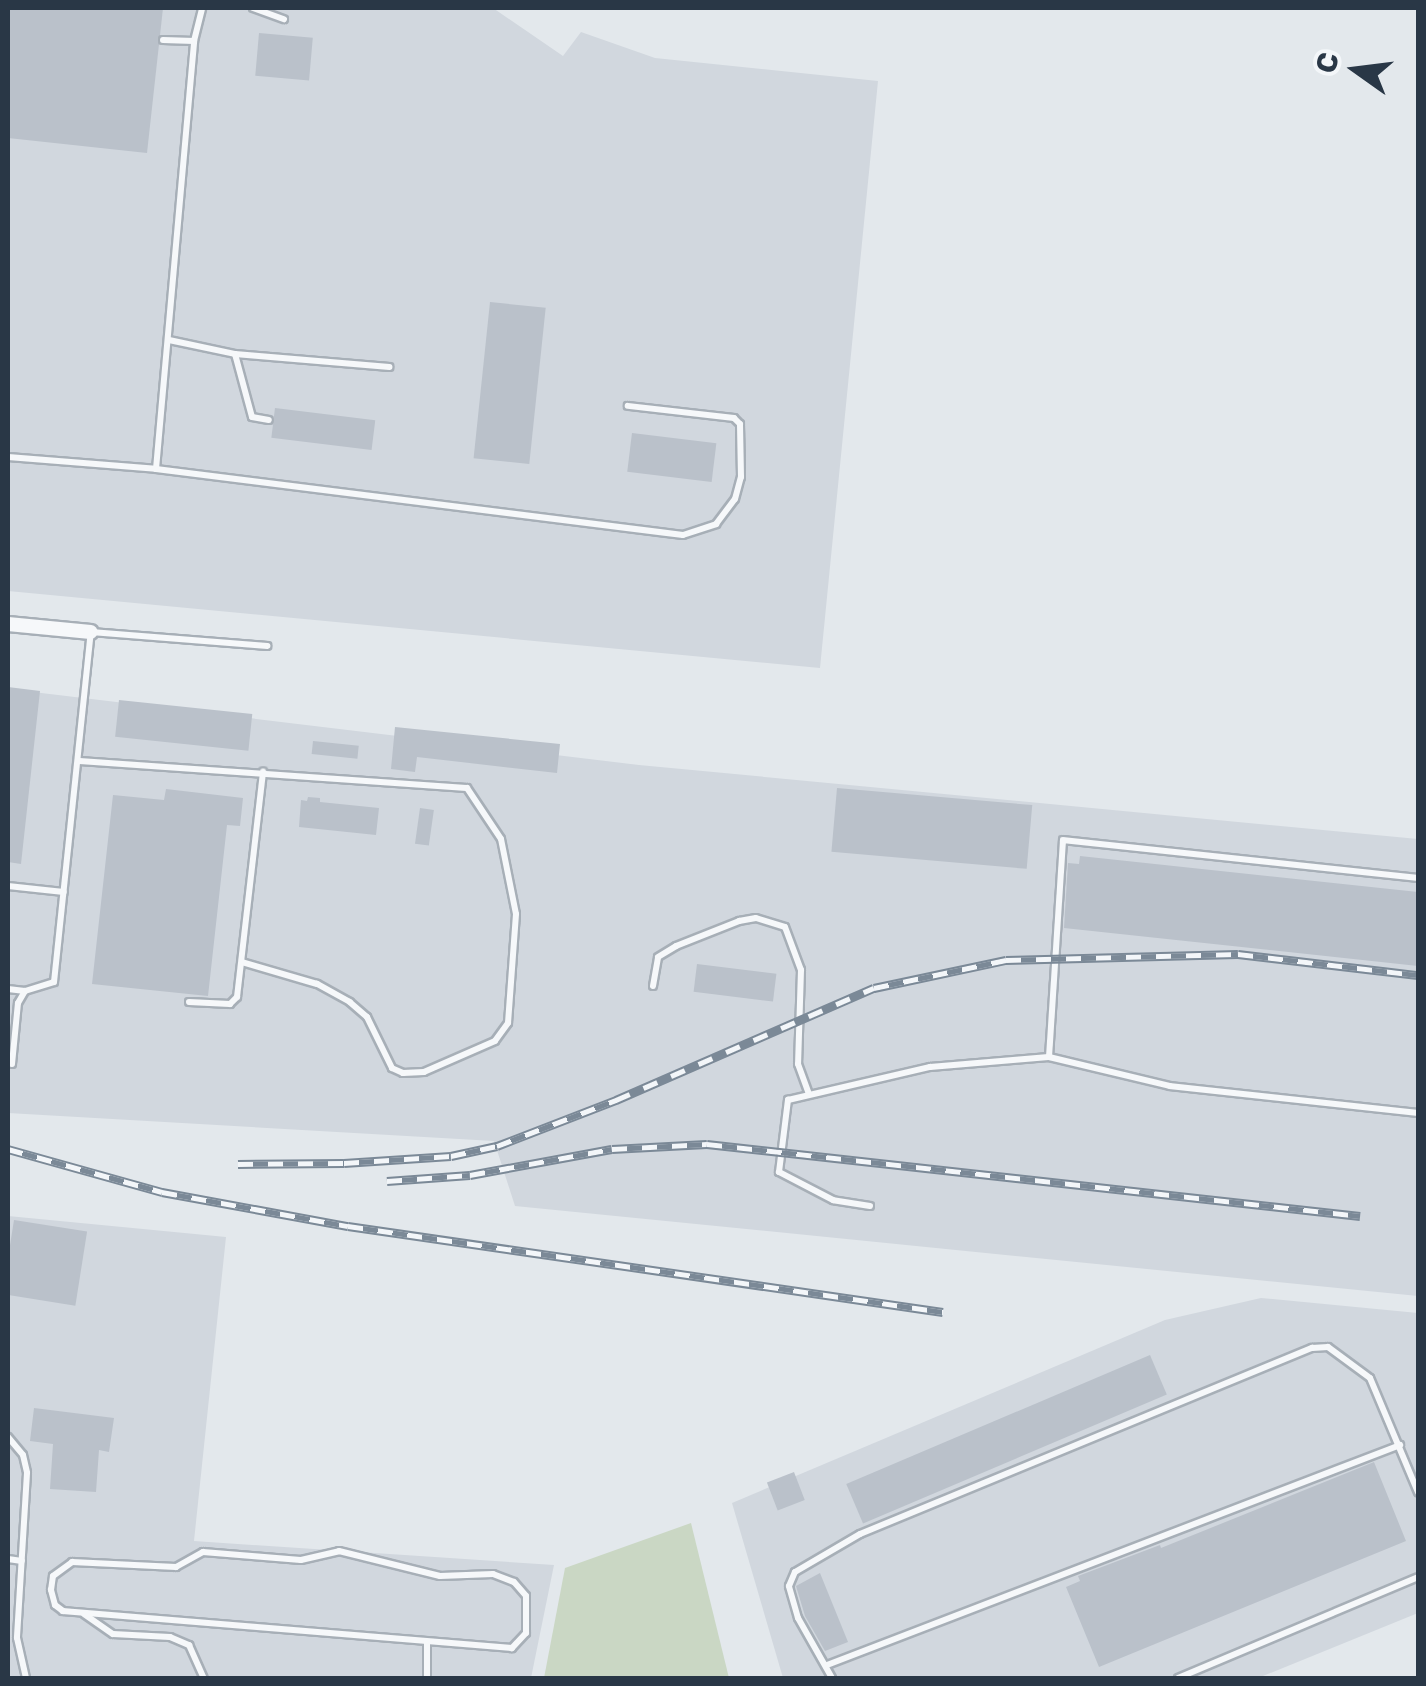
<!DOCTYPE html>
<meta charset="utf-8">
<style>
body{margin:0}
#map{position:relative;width:1426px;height:1686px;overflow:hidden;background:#e3e8ec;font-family:"Golos Text",sans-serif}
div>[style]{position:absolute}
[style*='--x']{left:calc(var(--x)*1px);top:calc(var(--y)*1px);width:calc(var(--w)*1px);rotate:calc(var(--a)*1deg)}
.built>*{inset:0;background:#d1d7de}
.green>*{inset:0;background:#cad7c4}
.building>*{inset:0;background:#bac1ca;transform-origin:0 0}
.roads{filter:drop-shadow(2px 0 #a7afb7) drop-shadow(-2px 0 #a7afb7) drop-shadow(0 2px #a7afb7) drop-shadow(0 -2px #a7afb7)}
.lane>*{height:6px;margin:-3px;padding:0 3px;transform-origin:3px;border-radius:3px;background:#f6f8fa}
.street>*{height:14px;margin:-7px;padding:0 7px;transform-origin:7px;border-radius:7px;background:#f6f8fa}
.rail>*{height:9px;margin-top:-4.5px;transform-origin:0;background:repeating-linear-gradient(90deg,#f3f6f9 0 15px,#7b8997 0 30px);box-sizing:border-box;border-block:2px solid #7b8997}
span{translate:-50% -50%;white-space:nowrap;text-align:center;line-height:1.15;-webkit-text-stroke:10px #f3f6f9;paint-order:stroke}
.frame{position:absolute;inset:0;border:10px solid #293746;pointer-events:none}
.north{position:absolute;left:1306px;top:20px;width:100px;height:100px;-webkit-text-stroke:8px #f3f6f9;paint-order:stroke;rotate:284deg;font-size:28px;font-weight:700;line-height:40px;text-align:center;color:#293746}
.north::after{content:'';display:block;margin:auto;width:35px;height:45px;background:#293746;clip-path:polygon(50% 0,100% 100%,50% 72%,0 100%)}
</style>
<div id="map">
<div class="built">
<div style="clip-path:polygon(8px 8px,493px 8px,563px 56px,581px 32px,655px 58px,878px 81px,820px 668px,8px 591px)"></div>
<div style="clip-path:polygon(8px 689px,639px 765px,1418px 839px,1418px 1296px,515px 1206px,494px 1141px,8px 1113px)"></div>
<div style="clip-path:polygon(8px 1216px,226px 1237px,194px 1541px,554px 1565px,531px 1678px,8px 1678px)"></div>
<div style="clip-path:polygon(1261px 1298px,1418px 1313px,1418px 1613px,1258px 1678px,783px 1678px,732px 1503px,1165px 1320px)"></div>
</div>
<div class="green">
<div style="clip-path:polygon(691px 1523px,729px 1678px,544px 1678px,565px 1568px)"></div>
</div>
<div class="building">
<div style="clip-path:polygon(8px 8px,163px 8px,147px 153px,8px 138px)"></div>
<div style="left:259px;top:33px;width:54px;height:43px;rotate:5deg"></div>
<div style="left:490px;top:302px;width:56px;height:157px;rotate:6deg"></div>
<div style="left:275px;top:408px;width:101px;height:30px;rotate:7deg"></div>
<div style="left:632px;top:433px;width:85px;height:39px;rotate:7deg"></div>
<div style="clip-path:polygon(8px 687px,40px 691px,21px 864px,8px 862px)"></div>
<div style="left:119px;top:700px;width:134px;height:37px;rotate:6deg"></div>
<div style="clip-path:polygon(395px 727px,560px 744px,557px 773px,417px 757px,415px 772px,391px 769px)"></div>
<div style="left:313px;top:741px;width:46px;height:13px;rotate:6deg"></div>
<div style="left:837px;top:788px;width:196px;height:64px;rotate:5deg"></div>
<div style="clip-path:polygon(166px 789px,243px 798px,240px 826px,227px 825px,208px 996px,92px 984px,113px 795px,164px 800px)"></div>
<div style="clip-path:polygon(308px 797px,320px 798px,320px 802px,379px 808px,376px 835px,299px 827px,301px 800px,307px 801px)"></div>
<div style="left:420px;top:808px;width:14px;height:36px;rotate:8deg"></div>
<div style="clip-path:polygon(1080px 856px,1418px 892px,1418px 966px,1064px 928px,1068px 863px,1079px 864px)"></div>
<div style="left:697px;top:964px;width:80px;height:28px;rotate:7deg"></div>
<div style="left:14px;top:1220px;width:74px;height:75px;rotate:9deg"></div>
<div style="left:1150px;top:1355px;width:43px;height:330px;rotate:67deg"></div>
<div style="clip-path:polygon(34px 1408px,114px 1418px,109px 1452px,99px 1450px,96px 1492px,50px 1489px,53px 1444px,30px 1441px)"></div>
<div style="clip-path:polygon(1374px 1462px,1406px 1541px,1099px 1667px,1066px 1587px,1080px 1581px,1078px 1576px,1160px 1545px,1161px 1548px)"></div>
<div style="left:794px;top:1472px;width:30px;height:29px;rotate:69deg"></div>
<div style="clip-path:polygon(820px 1573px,848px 1642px,825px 1651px,805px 1616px,796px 1586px)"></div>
</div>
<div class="roads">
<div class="lane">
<div style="--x:253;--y:8;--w:33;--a:20"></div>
<div style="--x:163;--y:40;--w:31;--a:2"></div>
<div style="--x:169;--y:340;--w:67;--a:12"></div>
<div style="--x:235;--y:354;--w:155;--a:4.8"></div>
<div style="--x:235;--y:354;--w:65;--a:74.9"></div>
<div style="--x:252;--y:417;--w:17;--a:10"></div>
<div style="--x:8;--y:457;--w:148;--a:4.6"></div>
<div style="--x:156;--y:469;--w:531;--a:7.14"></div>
<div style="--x:683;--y:535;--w:35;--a:-18"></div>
<div style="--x:716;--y:524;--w:31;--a:-53"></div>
<div style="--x:735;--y:499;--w:23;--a:-75"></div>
<div style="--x:741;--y:477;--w:53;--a:-91.1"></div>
<div style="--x:740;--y:424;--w:8;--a:-135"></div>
<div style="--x:734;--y:418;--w:107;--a:-173.5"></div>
<div style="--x:156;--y:469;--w:430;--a:-84.9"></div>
<div style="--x:194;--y:41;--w:34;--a:-76"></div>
<div style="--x:79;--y:761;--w:389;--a:4"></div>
<div style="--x:467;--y:788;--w:61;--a:56.3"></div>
<div style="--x:501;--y:839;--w:76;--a:78.7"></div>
<div style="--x:516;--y:914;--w:109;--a:94.2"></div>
<div style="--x:508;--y:1023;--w:22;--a:126"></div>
<div style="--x:495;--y:1041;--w:77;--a:156.4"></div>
<div style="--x:424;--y:1072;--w:21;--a:177"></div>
<div style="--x:403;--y:1073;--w:12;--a:-156"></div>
<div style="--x:392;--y:1068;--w:57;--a:-116.1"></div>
<div style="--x:367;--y:1017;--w:23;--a:-139"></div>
<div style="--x:350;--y:1002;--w:38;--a:-151"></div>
<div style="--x:317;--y:984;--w:78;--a:-163.7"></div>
<div style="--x:8;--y:886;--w:56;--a:6.1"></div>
<div style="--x:653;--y:986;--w:29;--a:-80"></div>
<div style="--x:658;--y:957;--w:21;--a:-31"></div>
<div style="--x:676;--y:946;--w:68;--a:-21.6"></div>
<div style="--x:739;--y:921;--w:17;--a:-10"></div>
<div style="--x:756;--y:918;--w:30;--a:17"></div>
<div style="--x:785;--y:927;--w:46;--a:69.6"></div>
<div style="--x:801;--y:970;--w:94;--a:91.8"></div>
<div style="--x:798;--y:1064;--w:32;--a:70"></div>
<div style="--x:8;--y:989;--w:17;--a:7"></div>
<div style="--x:189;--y:1002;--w:41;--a:2.8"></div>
<div style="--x:230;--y:1004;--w:10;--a:-45"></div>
<div style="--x:237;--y:997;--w:227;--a:-83.4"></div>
<div style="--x:1049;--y:1057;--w:217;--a:-86.3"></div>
<div style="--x:1063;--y:840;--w:357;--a:6.1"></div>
<div style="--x:12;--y:1064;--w:61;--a:-84.4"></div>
<div style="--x:18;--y:1003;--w:14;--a:-60"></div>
<div style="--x:25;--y:991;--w:30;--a:-17"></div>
<div style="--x:54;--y:982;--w:352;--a:-84"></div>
<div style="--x:91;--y:632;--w:177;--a:4.5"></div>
<div style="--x:870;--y:1206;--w:37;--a:-171"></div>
<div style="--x:833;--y:1200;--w:61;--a:-152.6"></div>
<div style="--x:779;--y:1172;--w:73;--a:-82.9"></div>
<div style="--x:788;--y:1100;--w:146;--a:-13.1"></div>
<div style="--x:930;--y:1067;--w:119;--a:-4.8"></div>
<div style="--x:1049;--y:1057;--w:124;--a:13.5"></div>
<div style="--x:1170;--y:1086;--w:249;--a:6.2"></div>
<div style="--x:8;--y:1437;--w:23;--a:50"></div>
<div style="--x:23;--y:1455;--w:18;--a:77"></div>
<div style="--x:27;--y:1473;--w:165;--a:93.5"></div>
<div style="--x:17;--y:1638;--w:41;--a:77.3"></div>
<div style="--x:339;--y:1551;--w:104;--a:13.9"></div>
<div style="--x:440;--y:1576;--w:53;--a:-2.2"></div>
<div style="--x:493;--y:1574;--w:22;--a:21"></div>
<div style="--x:514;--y:1582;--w:18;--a:49"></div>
<div style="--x:526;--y:1596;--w:37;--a:90"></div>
<div style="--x:526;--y:1633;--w:21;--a:133"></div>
<div style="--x:512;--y:1648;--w:451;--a:-175.3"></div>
<div style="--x:63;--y:1611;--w:10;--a:-143"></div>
<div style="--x:55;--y:1605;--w:16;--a:-105"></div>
<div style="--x:51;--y:1590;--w:14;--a:-82"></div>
<div style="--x:53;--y:1576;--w:24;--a:-36"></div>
<div style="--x:72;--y:1562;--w:104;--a:2.8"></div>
<div style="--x:176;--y:1567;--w:31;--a:-29"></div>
<div style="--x:203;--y:1552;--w:98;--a:4.7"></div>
<div style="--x:301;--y:1560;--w:39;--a:-13"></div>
<div style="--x:8;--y:1559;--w:14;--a:8"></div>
<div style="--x:84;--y:1614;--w:35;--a:35"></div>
<div style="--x:113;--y:1634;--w:57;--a:3"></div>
<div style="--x:170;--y:1637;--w:21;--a:23"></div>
<div style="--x:189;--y:1645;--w:36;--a:66"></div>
<div style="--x:827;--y:1665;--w:614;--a:-21"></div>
<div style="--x:427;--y:1678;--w:36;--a:-90"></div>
<div style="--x:832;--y:1678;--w:69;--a:-119.5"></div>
<div style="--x:798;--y:1618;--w:33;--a:-106"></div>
<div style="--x:789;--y:1586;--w:15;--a:-67"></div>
<div style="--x:795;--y:1572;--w:75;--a:-30.3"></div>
<div style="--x:860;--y:1534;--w:489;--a:-22.4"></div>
<div style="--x:1312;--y:1348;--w:16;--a:-4"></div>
<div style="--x:1328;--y:1347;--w:52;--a:36.4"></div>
<div style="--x:1370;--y:1378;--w:124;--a:67.2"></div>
<div style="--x:1178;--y:1678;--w:260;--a:-22.8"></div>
</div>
<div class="street">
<div style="--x:8;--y:624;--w:83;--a:5.5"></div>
</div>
</div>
<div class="rail">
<div style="--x:8;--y:1149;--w:160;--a:15.6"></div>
<div style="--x:162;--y:1192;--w:189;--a:10.4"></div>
<div style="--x:348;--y:1226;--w:601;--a:8.22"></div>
<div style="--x:238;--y:1164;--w:106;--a:-0.5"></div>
<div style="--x:344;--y:1163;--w:107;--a:-3.7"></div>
<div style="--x:451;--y:1156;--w:47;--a:-12.3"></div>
<div style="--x:497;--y:1146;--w:128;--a:-21.1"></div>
<div style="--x:616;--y:1100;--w:281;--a:-23.5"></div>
<div style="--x:874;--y:988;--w:135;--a:-12"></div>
<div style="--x:1006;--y:960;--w:232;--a:-1.5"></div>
<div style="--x:1238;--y:954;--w:181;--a:6.7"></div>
<div style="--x:387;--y:1181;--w:83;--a:-4.1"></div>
<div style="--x:470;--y:1175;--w:144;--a:-10.4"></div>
<div style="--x:612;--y:1149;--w:95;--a:-3"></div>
<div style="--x:707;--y:1144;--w:657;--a:6.29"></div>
</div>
<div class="frame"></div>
<div class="north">С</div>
</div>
